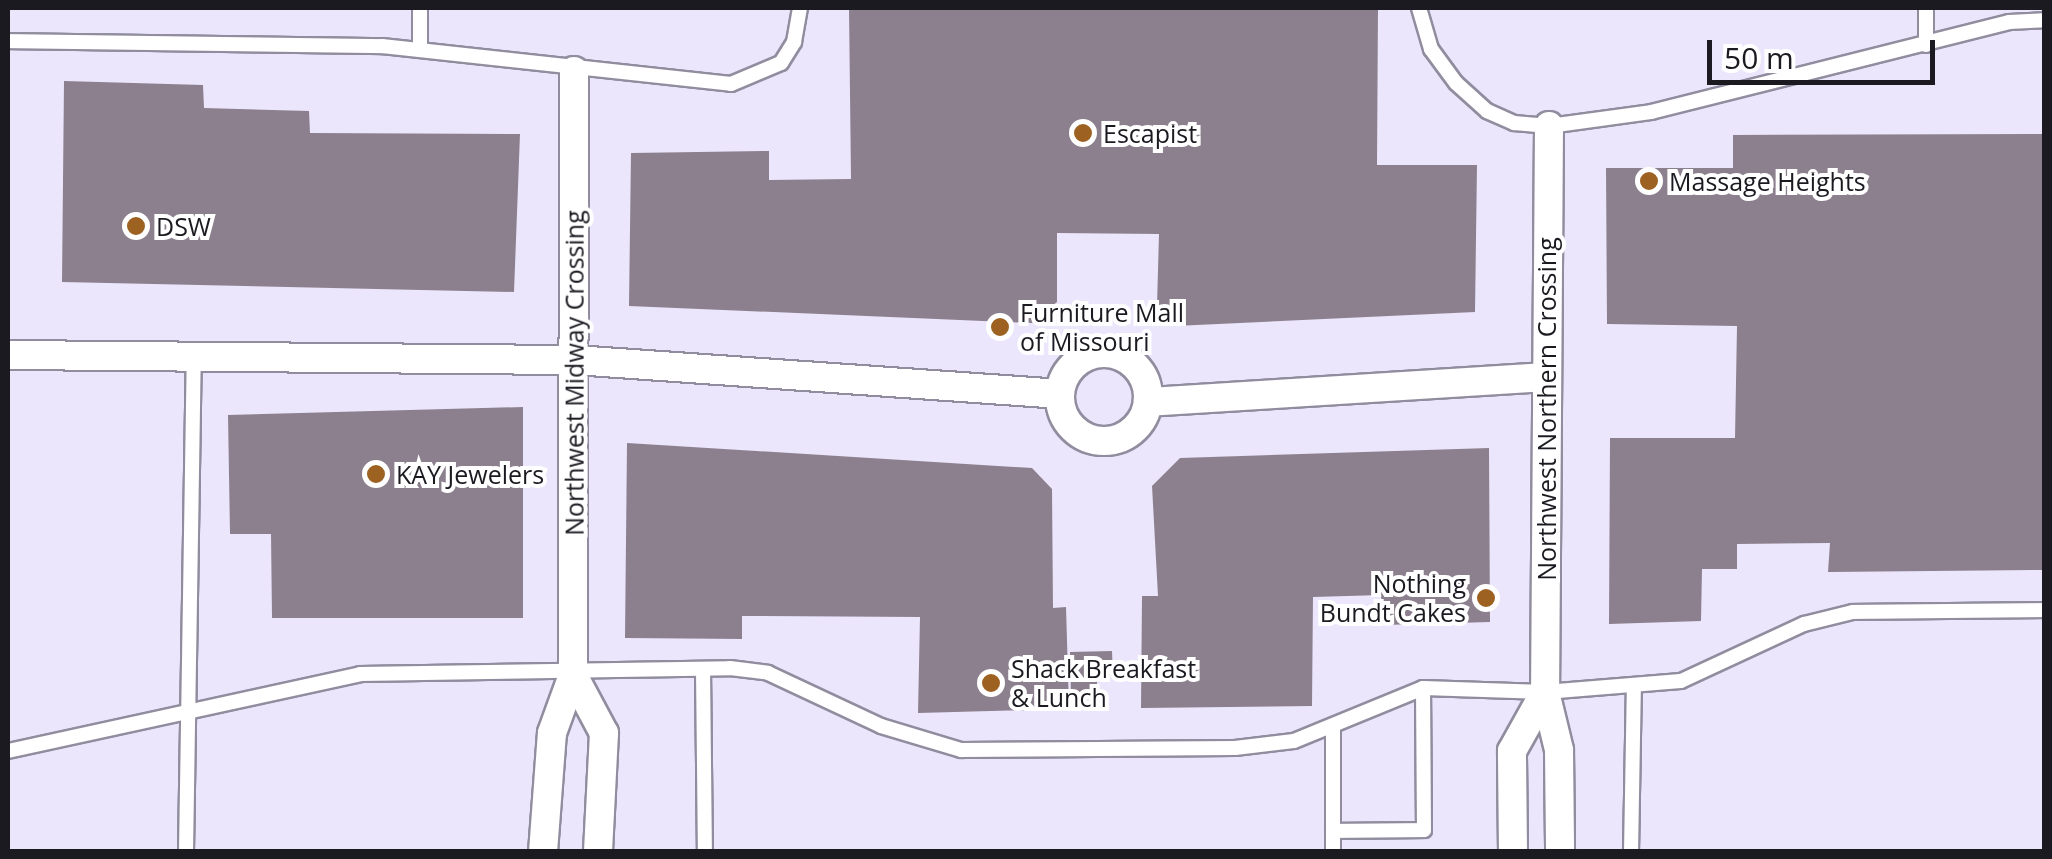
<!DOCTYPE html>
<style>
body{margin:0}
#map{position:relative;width:2052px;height:859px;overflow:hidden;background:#f5f3fe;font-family:"Open Sans",sans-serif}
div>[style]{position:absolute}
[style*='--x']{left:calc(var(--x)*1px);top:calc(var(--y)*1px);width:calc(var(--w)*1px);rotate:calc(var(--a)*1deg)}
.built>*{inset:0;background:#ebe6fc;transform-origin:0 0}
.building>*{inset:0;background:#8c808e}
.roads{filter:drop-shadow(2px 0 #918d9f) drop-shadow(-2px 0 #918d9f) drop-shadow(0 2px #918d9f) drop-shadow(0 -2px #918d9f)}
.lane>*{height:14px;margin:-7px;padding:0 7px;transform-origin:7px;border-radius:7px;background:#fff}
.street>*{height:28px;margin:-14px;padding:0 14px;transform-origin:14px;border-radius:14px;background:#fff}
.street>.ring{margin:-14px;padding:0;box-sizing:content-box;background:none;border:28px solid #fff;border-radius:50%}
.dots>*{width:28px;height:28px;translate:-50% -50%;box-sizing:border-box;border:5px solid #fff;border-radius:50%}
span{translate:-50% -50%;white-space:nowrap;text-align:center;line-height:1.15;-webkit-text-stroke:8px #fff;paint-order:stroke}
.poi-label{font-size:25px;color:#1c1a21}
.left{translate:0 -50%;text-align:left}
.right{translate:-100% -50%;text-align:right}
.street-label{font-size:25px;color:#1c1a21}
.frame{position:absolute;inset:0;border:10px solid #1c1a21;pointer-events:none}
.scale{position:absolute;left:1707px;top:40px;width:228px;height:45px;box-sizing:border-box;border:5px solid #1c1a21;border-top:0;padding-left:12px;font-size:30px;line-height:35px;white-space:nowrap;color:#1c1a21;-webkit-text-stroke:8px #fff;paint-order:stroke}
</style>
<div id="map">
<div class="built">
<div style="left:8px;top:8px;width:2036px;height:843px"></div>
</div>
<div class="building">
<div style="clip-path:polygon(849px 8px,1378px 8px,1377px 165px,1477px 165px,1475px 312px,1175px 326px,1157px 306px,1159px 234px,1057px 233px,1057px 302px,1032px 323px,629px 306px,631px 153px,769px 151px,769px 180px,851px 179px)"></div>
<div style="clip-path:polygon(64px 81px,203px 85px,204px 108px,309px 111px,310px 133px,520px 134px,514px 292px,62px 282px)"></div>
<div style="clip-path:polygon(2044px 134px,2044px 570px,1828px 572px,1830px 543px,1737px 544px,1737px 569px,1702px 569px,1701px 621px,1609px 624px,1610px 438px,1735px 438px,1737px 326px,1607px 324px,1606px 168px,1733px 168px,1733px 135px)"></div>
<div style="clip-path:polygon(523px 407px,523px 618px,272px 618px,271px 534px,230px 534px,228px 415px)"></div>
<div style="clip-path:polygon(627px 443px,1032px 468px,1052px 489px,1053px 608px,1066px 607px,1069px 709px,918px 713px,920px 617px,742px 616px,742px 639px,625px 638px)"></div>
<div style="clip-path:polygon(1489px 448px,1490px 622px,1383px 625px,1381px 595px,1313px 597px,1312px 706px,1141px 708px,1142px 596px,1158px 596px,1152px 486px,1180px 458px)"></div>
<div style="clip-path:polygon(1112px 651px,1113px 676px,1097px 676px,1097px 696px,1071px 697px,1070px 652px)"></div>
</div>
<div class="roads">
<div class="lane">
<div style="--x:420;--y:8;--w:42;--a:90"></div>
<div style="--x:1419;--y:8;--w:43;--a:73.7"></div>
<div style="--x:1431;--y:49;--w:42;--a:53.7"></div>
<div style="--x:1456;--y:83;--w:42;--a:42.1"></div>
<div style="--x:1487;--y:111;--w:30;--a:24"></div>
<div style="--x:1514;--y:123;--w:35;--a:5"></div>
<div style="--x:1549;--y:126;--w:103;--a:-7.8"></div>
<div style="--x:1651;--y:112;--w:369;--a:-14.1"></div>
<div style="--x:2009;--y:22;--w:35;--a:-3"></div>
<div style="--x:1926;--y:8;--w:37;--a:90"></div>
<div style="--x:8;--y:41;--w:374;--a:0.8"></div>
<div style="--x:382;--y:46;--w:351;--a:6.2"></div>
<div style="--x:731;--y:84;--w:54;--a:-22.8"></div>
<div style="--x:781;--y:63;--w:25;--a:-58"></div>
<div style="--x:794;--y:42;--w:35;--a:-80"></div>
<div style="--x:703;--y:669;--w:183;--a:89.4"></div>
<div style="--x:1333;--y:726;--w:126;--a:90"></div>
<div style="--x:8;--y:751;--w:360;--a:-12.3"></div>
<div style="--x:360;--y:674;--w:370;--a:-0.9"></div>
<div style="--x:730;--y:668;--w:38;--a:7"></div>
<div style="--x:768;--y:673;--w:125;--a:25.1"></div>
<div style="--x:881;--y:726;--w:84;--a:16.7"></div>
<div style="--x:961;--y:750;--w:274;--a:-0.4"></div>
<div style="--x:1235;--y:748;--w:59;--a:-6.8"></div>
<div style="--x:1294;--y:741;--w:139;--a:-22.3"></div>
<div style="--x:1423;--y:688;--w:122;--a:1.9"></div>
<div style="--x:1545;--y:692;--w:136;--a:-4.6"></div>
<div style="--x:1681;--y:681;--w:136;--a:-24.9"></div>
<div style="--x:1804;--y:624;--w:50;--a:-13.8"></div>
<div style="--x:1853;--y:612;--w:191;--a:-0.6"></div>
<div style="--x:1333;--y:831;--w:91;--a:-0.6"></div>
<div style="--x:1424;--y:830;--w:142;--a:-90.4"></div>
<div style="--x:186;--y:852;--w:496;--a:-89.1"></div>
<div style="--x:1631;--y:852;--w:164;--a:-89"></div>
</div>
<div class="street">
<div style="--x:1549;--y:126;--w:566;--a:90.4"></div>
<div style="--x:1545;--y:692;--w:60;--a:76.4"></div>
<div style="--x:1559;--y:750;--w:102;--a:89.4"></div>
<div class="ring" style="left:1060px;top:353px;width:60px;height:60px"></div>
<div style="--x:8;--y:355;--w:567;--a:0.51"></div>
<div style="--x:575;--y:360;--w:485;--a:4"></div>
<div style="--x:1148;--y:402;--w:397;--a:-3.6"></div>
<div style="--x:573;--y:675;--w:66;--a:61.9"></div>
<div style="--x:604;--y:733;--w:119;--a:92.9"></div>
<div style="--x:543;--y:852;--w:119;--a:-85.7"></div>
<div style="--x:552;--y:733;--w:62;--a:-70.1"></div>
<div style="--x:573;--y:675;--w:604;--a:-89.91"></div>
<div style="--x:1513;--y:852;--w:101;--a:-90.6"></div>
<div style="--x:1512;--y:751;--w:68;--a:-60.8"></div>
</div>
</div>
<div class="dots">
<div style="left:1083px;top:133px;background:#9d6222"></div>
<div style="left:1649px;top:181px;background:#9d6222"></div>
<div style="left:136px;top:226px;background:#9d6222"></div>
<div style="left:1000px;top:327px;background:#9d6222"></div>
<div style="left:376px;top:474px;background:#9d6222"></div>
<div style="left:1486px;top:598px;background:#9d6222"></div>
<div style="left:991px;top:683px;background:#9d6222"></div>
</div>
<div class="poi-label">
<span class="left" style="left:1103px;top:133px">Escapist</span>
<span class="left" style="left:1669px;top:181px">Massage Heights</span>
<span class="left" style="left:156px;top:226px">DSW</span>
<span class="left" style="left:1020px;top:327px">Furniture Mall<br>of Missouri</span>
<span class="left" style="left:396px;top:474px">KAY Jewelers</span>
<span class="right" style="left:1466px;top:598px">Nothing<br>Bundt Cakes</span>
<span class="left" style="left:1011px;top:683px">Shack Breakfast<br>&amp; Lunch</span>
</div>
<div class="street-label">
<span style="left:574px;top:373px;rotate:-90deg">Northwest Midway Crossing</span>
<span style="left:1546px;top:409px;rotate:-90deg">Northwest Northern Crossing</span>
</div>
<div class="frame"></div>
<div class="scale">50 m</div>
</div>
